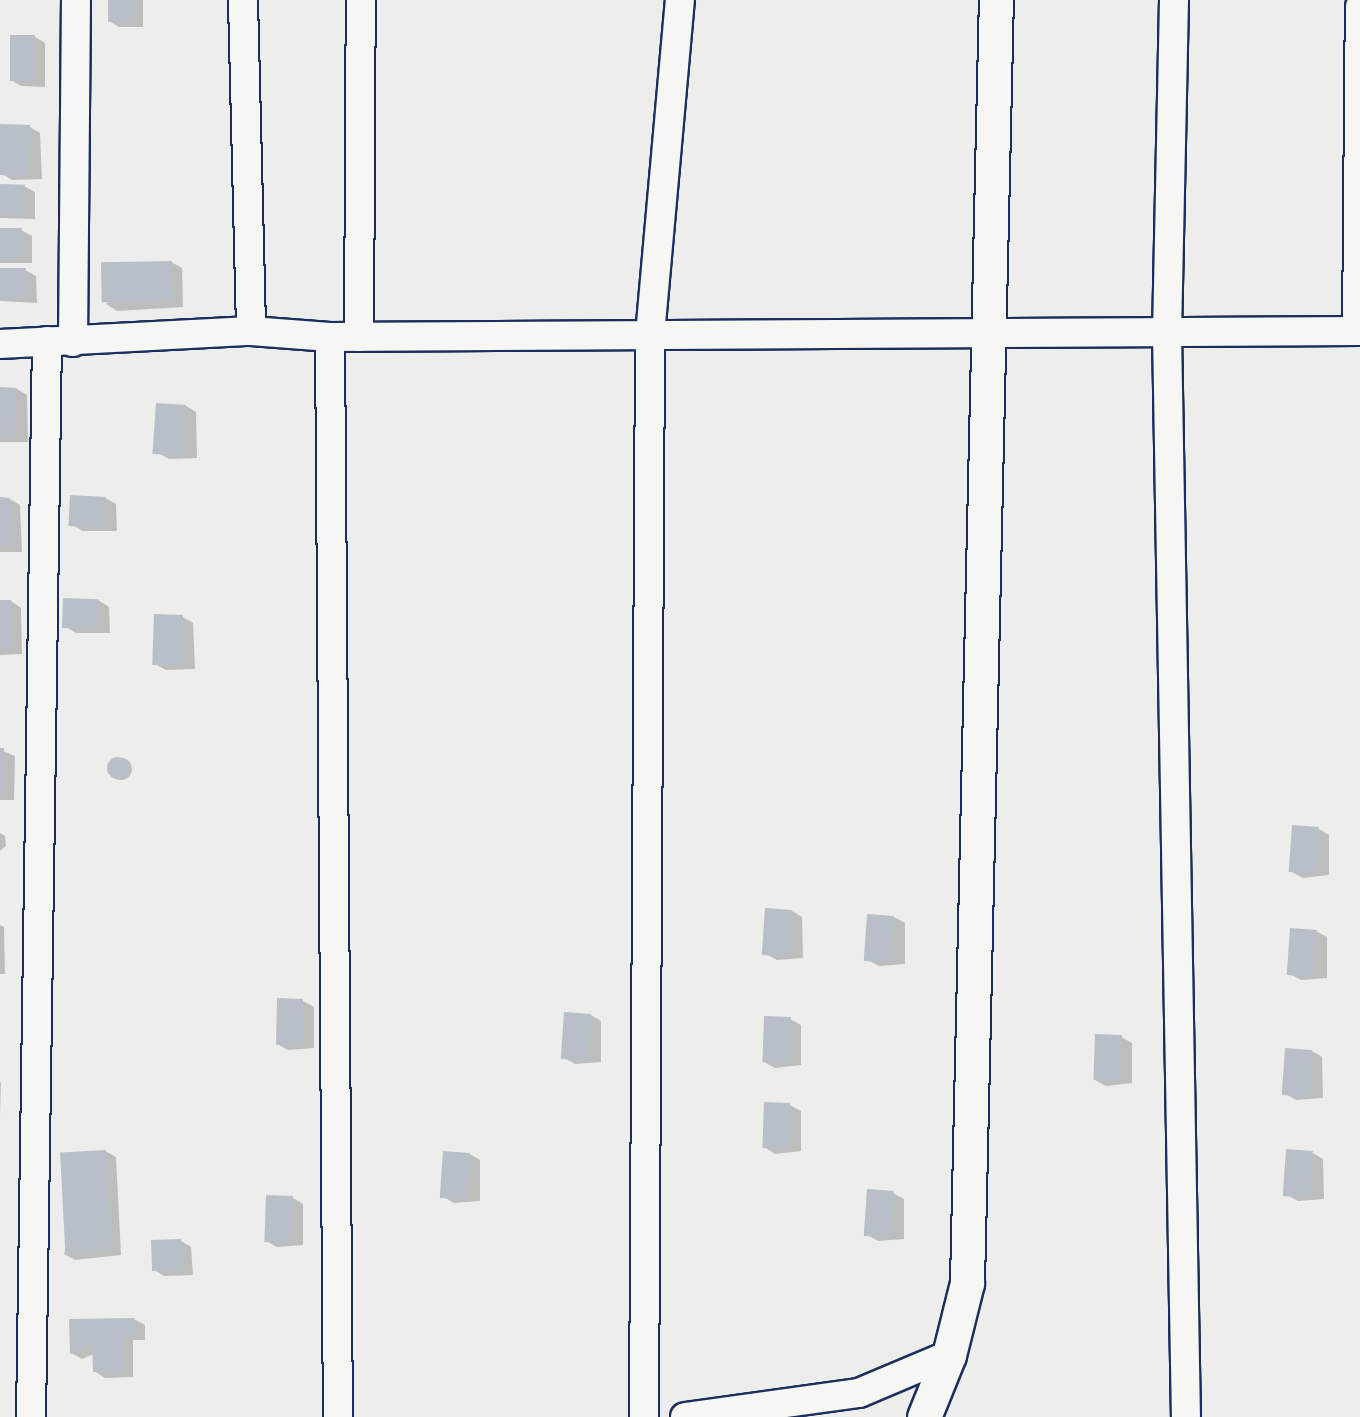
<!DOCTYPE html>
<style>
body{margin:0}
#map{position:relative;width:1360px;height:1417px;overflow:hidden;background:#edeeec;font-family:"Playpen Sans",sans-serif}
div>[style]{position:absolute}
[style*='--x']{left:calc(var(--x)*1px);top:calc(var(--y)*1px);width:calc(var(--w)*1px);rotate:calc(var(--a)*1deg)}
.shadow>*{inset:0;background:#0003}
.round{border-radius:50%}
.building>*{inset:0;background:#b9bfc8;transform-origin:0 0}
.roads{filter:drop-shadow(2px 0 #1b2f5e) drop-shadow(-2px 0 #1b2f5e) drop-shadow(0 2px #1b2f5e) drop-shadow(0 -2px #1b2f5e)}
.minor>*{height:28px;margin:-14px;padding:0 14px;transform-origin:14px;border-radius:14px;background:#f6f6f2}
.tertiary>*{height:33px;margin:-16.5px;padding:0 16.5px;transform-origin:16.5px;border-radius:16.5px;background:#f6f6f2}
span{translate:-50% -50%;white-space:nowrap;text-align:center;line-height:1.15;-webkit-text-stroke:6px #f6f6f2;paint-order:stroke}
</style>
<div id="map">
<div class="shadow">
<div style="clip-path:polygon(109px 0,143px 0,143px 27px,119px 27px,109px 21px)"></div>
<div style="clip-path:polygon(35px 37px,45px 43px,45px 87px,21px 86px,11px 80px)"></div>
<div style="clip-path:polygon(30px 127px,40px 133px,42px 179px,12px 180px,2px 174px)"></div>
<div style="clip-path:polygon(0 186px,24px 186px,35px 192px,35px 219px,0 218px)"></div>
<div style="clip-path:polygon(0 229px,21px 230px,32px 236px,32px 263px,0 263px)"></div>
<div style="clip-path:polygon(171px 262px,182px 268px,183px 307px,117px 311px,106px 304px)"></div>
<div style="clip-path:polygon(0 269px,25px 270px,36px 276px,37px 303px,0 301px)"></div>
<div style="clip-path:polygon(0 389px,17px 389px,27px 395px,28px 442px,0 442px)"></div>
<div style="clip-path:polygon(186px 406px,196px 412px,197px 458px,169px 459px,158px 453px)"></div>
<div style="clip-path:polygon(105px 498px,116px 504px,117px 531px,83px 531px,72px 525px)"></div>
<div style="clip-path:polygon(0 499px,10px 499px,20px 505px,22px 552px,0 552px)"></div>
<div style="clip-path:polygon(98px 600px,109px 607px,110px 633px,76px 633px,66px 627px)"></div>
<div style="clip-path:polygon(0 601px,11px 601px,21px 608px,22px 654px,0 655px)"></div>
<div style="clip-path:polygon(183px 617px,193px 623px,195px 669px,166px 670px,155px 664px)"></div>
<div style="clip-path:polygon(0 750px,15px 756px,14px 800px,0 800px)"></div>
<div class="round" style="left:110px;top:758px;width:22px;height:22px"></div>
<div style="clip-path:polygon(1319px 829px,1329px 835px,1329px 875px,1303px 878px,1292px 872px)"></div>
<div style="clip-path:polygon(0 833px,5px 836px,6px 846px,0 851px)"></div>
<div style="clip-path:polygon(792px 911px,802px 917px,803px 958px,777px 960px,766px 954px)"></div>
<div style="clip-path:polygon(894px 917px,905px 923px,905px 964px,879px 966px,868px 960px)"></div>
<div style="clip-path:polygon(0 925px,4px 927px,5px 974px,0 974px)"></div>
<div style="clip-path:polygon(1316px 931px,1327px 937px,1327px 978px,1301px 980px,1290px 974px)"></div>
<div style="clip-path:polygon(278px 1000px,303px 1001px,314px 1007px,314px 1048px,288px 1050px,277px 1044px)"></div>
<div style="clip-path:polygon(591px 1015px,601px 1021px,601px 1062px,575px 1064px,565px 1058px)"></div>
<div style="clip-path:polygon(790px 1019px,801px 1025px,801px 1065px,775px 1068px,764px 1062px)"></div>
<div style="clip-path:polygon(1121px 1037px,1132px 1043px,1132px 1083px,1106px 1086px,1095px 1080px)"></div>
<div style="clip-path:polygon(1312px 1051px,1322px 1057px,1323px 1098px,1296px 1100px,1286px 1094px)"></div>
<div style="clip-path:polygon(0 1082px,1px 1083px,0 1117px)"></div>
<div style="clip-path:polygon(790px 1105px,801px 1111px,801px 1151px,775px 1154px,764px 1147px)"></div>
<div style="clip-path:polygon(105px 1151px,116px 1157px,121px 1255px,75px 1260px,64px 1254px)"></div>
<div style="clip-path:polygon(1313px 1153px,1323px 1159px,1324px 1199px,1298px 1201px,1287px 1195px)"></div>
<div style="clip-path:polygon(470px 1154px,480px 1160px,480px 1201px,454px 1203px,444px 1197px)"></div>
<div style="clip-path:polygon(893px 1193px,904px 1199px,904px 1239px,878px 1241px,868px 1235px)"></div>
<div style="clip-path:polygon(293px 1198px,303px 1204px,303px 1245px,277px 1247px,266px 1241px)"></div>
<div style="clip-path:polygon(181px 1241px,191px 1247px,193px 1275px,164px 1276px,154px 1270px)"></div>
<div style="clip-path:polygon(134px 1319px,145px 1325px,145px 1340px,133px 1340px,133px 1377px,105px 1378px,94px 1371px,94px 1354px,82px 1359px,71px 1353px)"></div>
</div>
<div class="building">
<div style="left:108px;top:0;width:25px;height:22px"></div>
<div style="left:10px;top:35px;width:25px;height:46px"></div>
<div style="left:0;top:124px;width:30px;height:51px;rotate:2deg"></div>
<div style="left:0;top:184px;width:25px;height:30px;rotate:2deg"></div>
<div style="left:0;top:228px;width:22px;height:30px"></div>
<div style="left:172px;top:261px;width:40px;height:71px;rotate:89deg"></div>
<div style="left:0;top:268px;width:26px;height:30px"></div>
<div style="left:0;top:387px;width:17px;height:50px;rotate:3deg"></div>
<div style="left:156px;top:403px;width:30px;height:51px;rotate:4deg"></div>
<div style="left:70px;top:495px;width:36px;height:31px;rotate:3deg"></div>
<div style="clip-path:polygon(0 497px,10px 498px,12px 547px,0 547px)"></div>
<div style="left:63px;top:598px;width:36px;height:30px;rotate:2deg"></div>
<div style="left:0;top:600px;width:11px;height:49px"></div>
<div style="left:154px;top:614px;width:29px;height:51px;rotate:2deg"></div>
<div style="left:0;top:748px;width:4px;height:46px"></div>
<div class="round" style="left:107px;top:757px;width:22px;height:22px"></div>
<div style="left:1292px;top:825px;width:27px;height:47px;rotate:4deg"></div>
<div style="left:765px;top:908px;width:27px;height:47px;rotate:4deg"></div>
<div style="left:867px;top:914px;width:27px;height:47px;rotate:4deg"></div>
<div style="left:1290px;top:928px;width:27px;height:47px;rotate:4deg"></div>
<div style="clip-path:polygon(277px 998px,303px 999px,304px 1042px,276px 1045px)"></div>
<div style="left:564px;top:1012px;width:27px;height:47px;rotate:4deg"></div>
<div style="left:764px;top:1016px;width:27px;height:46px;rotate:2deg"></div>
<div style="left:1095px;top:1034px;width:27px;height:46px;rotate:2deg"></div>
<div style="left:1285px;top:1048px;width:27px;height:47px;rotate:4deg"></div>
<div style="left:764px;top:1102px;width:26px;height:46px;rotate:2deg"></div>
<div style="left:1286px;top:1149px;width:27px;height:47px;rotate:4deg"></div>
<div style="left:106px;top:1150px;width:100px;height:46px;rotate:87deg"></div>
<div style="left:443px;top:1151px;width:27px;height:47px;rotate:4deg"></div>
<div style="left:867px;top:1189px;width:27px;height:47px;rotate:4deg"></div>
<div style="left:266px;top:1195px;width:27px;height:47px;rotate:2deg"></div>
<div style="left:181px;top:1239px;width:31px;height:30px;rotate:88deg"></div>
<div style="clip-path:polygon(134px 1318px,135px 1335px,123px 1335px,123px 1372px,93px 1372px,92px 1344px,70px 1354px,69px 1319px)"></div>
</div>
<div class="roads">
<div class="minor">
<div style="--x:243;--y:0;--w:331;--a:88.6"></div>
<div style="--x:1174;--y:0;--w:332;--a:91.2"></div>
<div style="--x:1167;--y:332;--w:1085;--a:89"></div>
<div style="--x:1357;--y:331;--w:324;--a:-89.5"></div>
<div style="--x:330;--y:337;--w:1080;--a:89.58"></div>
<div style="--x:359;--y:337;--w:337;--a:-89.7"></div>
<div style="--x:73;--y:342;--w:342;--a:-89.5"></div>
<div style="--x:0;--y:344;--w:251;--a:-3"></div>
<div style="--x:251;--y:331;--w:79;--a:4.3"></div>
<div style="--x:330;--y:337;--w:1030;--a:-0.33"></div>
<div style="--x:31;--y:1417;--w:1076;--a:-89.15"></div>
<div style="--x:644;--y:1417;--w:1082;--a:-89.68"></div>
<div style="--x:650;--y:335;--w:336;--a:-84.9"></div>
<div style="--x:685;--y:1417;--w:176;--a:-7.9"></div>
<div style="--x:859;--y:1393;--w:98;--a:-22.9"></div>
</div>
<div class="tertiary">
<div style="--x:924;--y:1417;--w:67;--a:-68"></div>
<div style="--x:949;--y:1355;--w:74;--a:-76"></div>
<div style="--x:967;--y:1283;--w:1283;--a:-88.71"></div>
</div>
</div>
</div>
